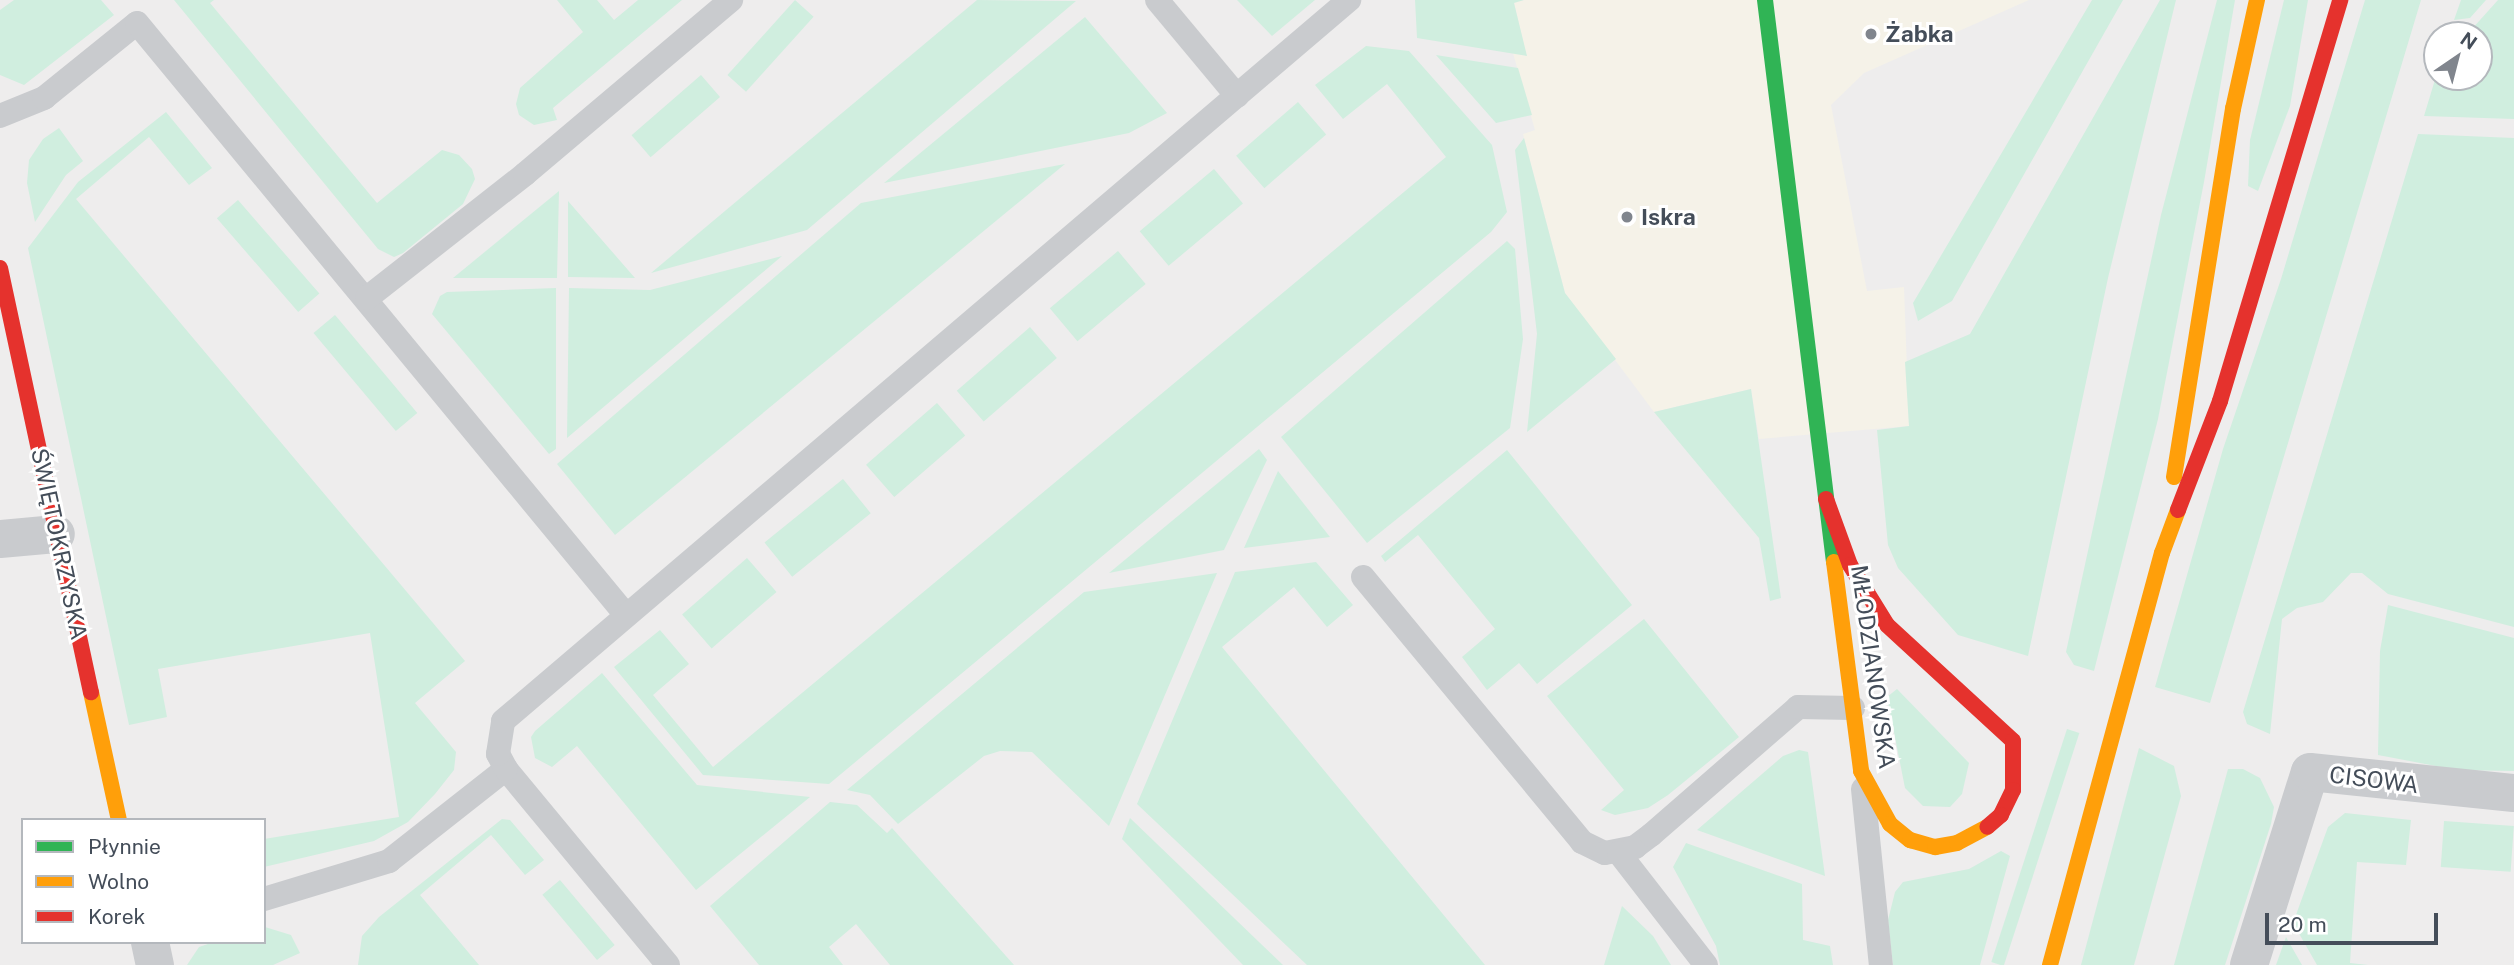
<!DOCTYPE html>
<meta charset="utf-8">
<style>
body{margin:0}
#map{position:relative;width:2514px;height:965px;overflow:hidden;background:#eeeded;font-family:"Public Sans",sans-serif}
div>[style]{position:absolute}
[style*='--x']{left:calc(var(--x)*1px);top:calc(var(--y)*1px);width:calc(var(--w)*1px);rotate:calc(var(--a)*1deg)}
.commercial>*{inset:0;background:#f5f2e8}
.green>*{inset:0;background:#d0eedf;transform-origin:0 0}
.lane>*{height:24px;margin:-12px;padding:0 12px;transform-origin:12px;border-radius:12px;background:#c9cbce}
.street>*{height:38px;margin:-19px;padding:0 19px;transform-origin:19px;border-radius:19px;background:#c9cbce}
.fast>*{height:16px;margin:-8px;padding:0 8px;transform-origin:8px;border-radius:8px;background:#30b455}
.slow>*{height:16px;margin:-8px;padding:0 8px;transform-origin:8px;border-radius:8px;background:#ff9f0a}
.jam>*{height:16px;margin:-8px;padding:0 8px;transform-origin:8px;border-radius:8px;background:#e5322d}
.dots>*{width:19px;height:19px;translate:-50% -50%;box-sizing:border-box;border:4px solid #fff;border-radius:50%}
span{translate:-50% -50%;white-space:nowrap;text-align:center;line-height:1.15;-webkit-text-stroke:6px #fff;paint-order:stroke}
.poi-label{font-size:23px;color:#444d59;font-weight:700}
.left{translate:0 -50%;text-align:left}
.street-label{font-size:23px;color:#444d59}
.legend{position:absolute;left:21px;top:818px;width:245px;height:126px;box-sizing:border-box;background:#fff;border:2px solid #b4b8bd;margin:0;padding:9px 12px;list-style:none;font-size:21px;color:#444d59}
.legend li{display:flex;align-items:center;gap:14px;height:35px}
.legend b{width:35px;border:2px solid #b4b8bd}
.north{position:absolute;left:2423px;top:21px;width:70px;height:70px;box-sizing:border-box;background:#fff;border:2px solid #b4b8bd;border-radius:50%;rotate:35deg;font-size:19px;font-weight:700;line-height:28px;text-align:center;color:#444d59}
.north::after{content:'';display:block;margin:auto;width:24px;height:32px;background:#80858d;clip-path:polygon(50% 0,100% 100%,50% 72%,0 100%)}
.scale{position:absolute;left:2265px;top:913px;width:173px;height:32px;box-sizing:border-box;border:4px solid #444d59;border-top:0;padding-left:9px;font-size:21px;line-height:24px;white-space:nowrap;color:#444d59;-webkit-text-stroke:5px #fff;paint-order:stroke}
</style>
<div id="map">
<div class="commercial">
<div style="clip-path:polygon(1524px 0,2029px 0,1864px 73px,1831px 105px,1867px 291px,1904px 287px,1909px 426px,1759px 439px,1751px 389px,1654px 412px,1565px 293px,1523px 134px,1535px 130px,1513px 53px,1526px 55px,1514px 2px)"></div>
</div>
<div class="green">
<div style="clip-path:polygon(14px 0,101px 0,114px 15px,24px 85px,0 75px,0 10px)"></div>
<div style="clip-path:polygon(174px 0,214px 0,210px 3px,377px 203px,442px 150px,459px 155px,472px 169px,475px 179px,463px 204px,403px 253px,394px 257px,378px 249px)"></div>
<div style="clip-path:polygon(557px 0,597px 0,614px 20px,638px 0,682px 0,553px 108px,557px 120px,534px 125px,519px 115px,516px 104px,520px 88px,583px 32px)"></div>
<div style="left:795px;top:0;width:25px;height:101px;rotate:42deg"></div>
<div style="clip-path:polygon(977px 0,1076px 1px,807px 230px,651px 273px)"></div>
<div style="clip-path:polygon(1237px 0,1315px 0,1272px 36px)"></div>
<div style="clip-path:polygon(1415px 0,1524px 0,1514px 3px,1527px 56px,1417px 38px)"></div>
<div style="clip-path:polygon(2092px 0,2123px 0,1952px 301px,1918px 321px,1913px 303px)"></div>
<div style="clip-path:polygon(2160px 0,2176px 0,2108px 278px,2028px 656px,1958px 635px,1898px 568px,1888px 545px,1877px 430px,1909px 426px,1905px 362px,1970px 334px)"></div>
<div style="clip-path:polygon(2217px 0,2235px 0,2204px 182px,2158px 419px,2094px 671px,2074px 665px,2066px 652px,2161px 215px)"></div>
<div style="clip-path:polygon(2284px 0,2308px 0,2290px 106px,2258px 191px,2248px 186px,2250px 140px)"></div>
<div style="clip-path:polygon(2365px 0,2421px 0,2210px 703px,2155px 687px,2223px 449px,2281px 279px)"></div>
<div style="clip-path:polygon(2461px 0,2486px 0,2470px 18px,2454px 20px)"></div>
<div style="clip-path:polygon(2498px 0,2514px 0,2514px 119px,2424px 116px,2437px 73px,2437px 77px,2479px 77px,2479px 35px,2449px 35px,2451px 29px,2471px 30px)"></div>
<div style="clip-path:polygon(1085px 17px,1167px 113px,1129px 133px,884px 183px)"></div>
<div style="clip-path:polygon(1366px 46px,1409px 51px,1492px 145px,1507px 212px,1491px 232px,829px 784px,703px 775px,614px 667px,660px 630px,689px 664px,653px 695px,713px 767px,1446px 157px,1387px 84px,1343px 119px,1315px 85px)"></div>
<div style="clip-path:polygon(1436px 55px,1518px 68px,1532px 115px,1496px 123px)"></div>
<div style="left:701px;top:75px;width:29px;height:92px;rotate:49deg"></div>
<div style="left:1298px;top:102px;width:43px;height:82px;rotate:49deg"></div>
<div style="clip-path:polygon(166px 112px,212px 168px,189px 185px,149px 137px,76px 199px,465px 661px,415px 703px,456px 752px,454px 770px,435px 794px,408px 822px,374px 841px,264px 867px,264px 839px,399px 817px,370px 633px,158px 669px,167px 717px,129px 725px,28px 248px,78px 182px)"></div>
<div style="clip-path:polygon(59px 128px,83px 161px,66px 175px,35px 222px,27px 183px,29px 160px,43px 139px)"></div>
<div style="clip-path:polygon(2418px 134px,2514px 138px,2514px 627px,2388px 594px,2362px 573px,2351px 573px,2323px 602px,2297px 608px,2282px 619px,2270px 734px,2247px 724px,2243px 712px)"></div>
<div style="clip-path:polygon(1524px 138px,1565px 293px,1616px 359px,1527px 432px,1537px 334px,1515px 150px)"></div>
<div style="clip-path:polygon(1065px 164px,615px 535px,557px 464px,861px 203px)"></div>
<div style="left:1214px;top:169px;width:45px;height:97px;rotate:50deg"></div>
<div style="clip-path:polygon(559px 191px,557px 278px,453px 278px)"></div>
<div style="left:238px;top:200px;width:124px;height:28px;rotate:49deg"></div>
<div style="clip-path:polygon(568px 201px,635px 278px,568px 277px)"></div>
<div style="clip-path:polygon(1507px 241px,1515px 249px,1523px 339px,1510px 428px,1367px 543px,1281px 437px)"></div>
<div style="left:1118px;top:251px;width:43px;height:89px;rotate:50deg"></div>
<div style="clip-path:polygon(782px 256px,567px 438px,569px 288px,650px 290px)"></div>
<div style="clip-path:polygon(556px 288px,556px 449px,549px 454px,432px 314px,440px 296px,447px 292px)"></div>
<div style="left:335px;top:315px;width:128px;height:28px;rotate:50deg"></div>
<div style="left:1030px;top:327px;width:41px;height:97px;rotate:49deg"></div>
<div style="clip-path:polygon(1751px 389px,1781px 598px,1770px 601px,1759px 538px,1654px 412px)"></div>
<div style="left:937px;top:403px;width:43px;height:94px;rotate:49deg"></div>
<div style="clip-path:polygon(1259px 449px,1267px 460px,1224px 550px,1109px 573px)"></div>
<div style="clip-path:polygon(1507px 450px,1632px 605px,1537px 684px,1519px 663px,1487px 690px,1462px 657px,1495px 629px,1418px 535px,1385px 562px,1381px 556px)"></div>
<div style="clip-path:polygon(1278px 471px,1330px 537px,1244px 548px)"></div>
<div style="left:843px;top:479px;width:44px;height:101px;rotate:51deg"></div>
<div style="left:747px;top:558px;width:45px;height:86px;rotate:49deg"></div>
<div style="clip-path:polygon(1316px 562px,1353px 605px,1327px 627px,1294px 587px,1222px 647px,1485px 965px,1307px 965px,1137px 804px,1235px 572px)"></div>
<div style="clip-path:polygon(1217px 573px,1109px 826px,1032px 752px,1000px 751px,984px 756px,898px 824px,870px 795px,847px 790px,1084px 592px)"></div>
<div style="clip-path:polygon(2388px 605px,2514px 638px,2514px 771px,2457px 770px,2378px 755px,2380px 651px)"></div>
<div style="clip-path:polygon(1644px 619px,1739px 737px,1668px 795px,1648px 808px,1615px 815px,1601px 810px,1624px 790px,1547px 696px)"></div>
<div style="clip-path:polygon(602px 673px,697px 785px,810px 797px,696px 890px,577px 746px,552px 767px,535px 758px,531px 737px,535px 731px)"></div>
<div style="clip-path:polygon(1897px 689px,1969px 763px,1962px 794px,1950px 807px,1923px 806px,1905px 788px,1887px 697px)"></div>
<div style="left:2067px;top:729px;width:13px;height:245px;rotate:18deg"></div>
<div style="clip-path:polygon(2139px 748px,2174px 766px,2181px 796px,2134px 965px,2081px 965px)"></div>
<div style="clip-path:polygon(1799px 750px,1808px 752px,1825px 876px,1697px 830px,1783px 756px)"></div>
<div style="clip-path:polygon(2228px 769px,2243px 769px,2260px 778px,2274px 807px,2271px 824px,2225px 965px,2174px 965px)"></div>
<div style="clip-path:polygon(830px 802px,857px 805px,887px 833px,892px 828px,1014px 965px,890px 965px,856px 924px,829px 947px,843px 965px,759px 965px,710px 906px)"></div>
<div style="clip-path:polygon(2345px 813px,2411px 820px,2406px 865px,2357px 862px,2350px 963px,2368px 965px,2317px 965px,2293px 923px,2328px 827px)"></div>
<div style="clip-path:polygon(1130px 818px,1283px 965px,1243px 965px,1122px 839px)"></div>
<div style="clip-path:polygon(502px 819px,510px 820px,544px 860px,525px 875px,491px 835px,420px 895px,479px 965px,358px 965px,362px 936px,379px 917px)"></div>
<div style="left:2444px;top:821px;width:70px;height:46px;rotate:4deg"></div>
<div style="clip-path:polygon(1686px 843px,1802px 884px,1803px 940px,1830px 946px,1833px 965px,1720px 965px,1716px 946px,1673px 867px)"></div>
<div style="clip-path:polygon(2001px 851px,2010px 856px,1980px 965px,1893px 965px,1888px 920px,1895px 892px,1903px 882px,1969px 869px)"></div>
<div style="left:560px;top:880px;width:85px;height:23px;rotate:50deg"></div>
<div style="clip-path:polygon(1622px 906px,1653px 936px,1671px 965px,1604px 965px)"></div>
<div style="clip-path:polygon(265px 927px,291px 935px,300px 953px,273px 965px,187px 965px,199px 947px,214px 942px,264px 942px)"></div>
<div style="clip-path:polygon(2286px 937px,2302px 965px,2276px 965px)"></div>
</div>
<div class="lane">
<div style="--x:1157;--y:0;--w:125;--a:50.2"></div>
<div style="--x:0;--y:116;--w:48;--a:-22.2"></div>
<div style="--x:44;--y:98;--w:119;--a:-38.9"></div>
<div style="--x:137;--y:23;--w:766;--a:50.45"></div>
<div style="--x:367;--y:298;--w:201;--a:-38.1"></div>
<div style="--x:525;--y:174;--w:270;--a:-40.2"></div>
<div style="--x:1363;--y:577;--w:344;--a:50.4"></div>
<div style="--x:1582;--y:842;--w:25;--a:26"></div>
<div style="--x:1605;--y:853;--w:31;--a:-11"></div>
<div style="--x:1635;--y:847;--w:20;--a:-37"></div>
<div style="--x:1651;--y:835;--w:195;--a:-41"></div>
<div style="--x:1798;--y:707;--w:55;--a:1"></div>
<div style="--x:1863;--y:789;--w:177;--a:84.2"></div>
<div style="--x:1619;--y:853;--w:142;--a:52.2"></div>
<div style="--x:264;--y:899;--w:131;--a:-16.9"></div>
<div style="--x:389;--y:861;--w:149;--a:-38.2"></div>
<div style="--x:668;--y:965;--w:254;--a:-129.6"></div>
<div style="--x:506;--y:769;--w:17;--a:-118"></div>
<div style="--x:498;--y:754;--w:33;--a:-81"></div>
<div style="--x:503;--y:721;--w:1112;--a:-40.44"></div>
</div>
<div class="street">
<div style="--x:0;--y:539;--w:56;--a:-5.1"></div>
<div style="--x:150;--y:942;--w:24;--a:78"></div>
<div style="--x:2249;--y:965;--w:202;--a:-72.5"></div>
<div style="--x:2310;--y:772;--w:205;--a:5.9"></div>
</div>
<div class="fast">
<div style="--x:1765;--y:0;--w:566;--a:83"></div>
</div>
<div class="slow">
<div style="--x:2174;--y:477;--w:373;--a:-80.9"></div>
<div style="--x:2233;--y:109;--w:112;--a:-77.6"></div>
<div style="--x:1834;--y:562;--w:211;--a:82.6"></div>
<div style="--x:1861;--y:771;--w:60;--a:61.3"></div>
<div style="--x:1890;--y:824;--w:26;--a:39"></div>
<div style="--x:1910;--y:840;--w:26;--a:16"></div>
<div style="--x:1935;--y:847;--w:22;--a:-10"></div>
<div style="--x:1957;--y:843;--w:34;--a:-28"></div>
<div style="--x:91;--y:692;--w:131;--a:77.7"></div>
<div style="--x:2050;--y:965;--w:427;--a:-74.8"></div>
<div style="--x:2162;--y:553;--w:46;--a:-69.6"></div>
</div>
<div class="jam">
<div style="--x:0;--y:268;--w:434;--a:77.9"></div>
<div style="--x:1826;--y:499;--w:70;--a:70"></div>
<div style="--x:1850;--y:565;--w:70;--a:58.3"></div>
<div style="--x:1887;--y:625;--w:171;--a:42.6"></div>
<div style="--x:2013;--y:741;--w:49;--a:90"></div>
<div style="--x:2013;--y:790;--w:28;--a:116"></div>
<div style="--x:2001;--y:815;--w:18;--a:139"></div>
<div style="--x:2178;--y:510;--w:117;--a:-68.9"></div>
<div style="--x:2220;--y:401;--w:419;--a:-73.3"></div>
</div>
<div class="dots">
<div style="left:1871px;top:34px;background:#80858d"></div>
<div style="left:1627px;top:217px;background:#80858d"></div>
</div>
<div class="poi-label">
<span class="left" style="left:1885px;top:34px">Żabka</span>
<span class="left" style="left:1641px;top:217px">Iskra</span>
</div>
<div class="street-label">
<span style="left:59px;top:544px;rotate:78deg">ŚWIĘTOKRZYSKA</span>
<span style="left:1873px;top:667px;rotate:82deg">MŁODZIANOWSKA</span>
<span style="left:2374px;top:780px;rotate:7deg">CISOWA</span>
</div>
<ul class="legend">
<li><b style="height:9px;background:#30b455"></b>Płynnie</li>
<li><b style="height:9px;background:#ff9f0a"></b>Wolno</li>
<li><b style="height:9px;background:#e5322d"></b>Korek</li>
</ul>
<div class="north">N</div>
<div class="scale">20 m</div>
</div>
